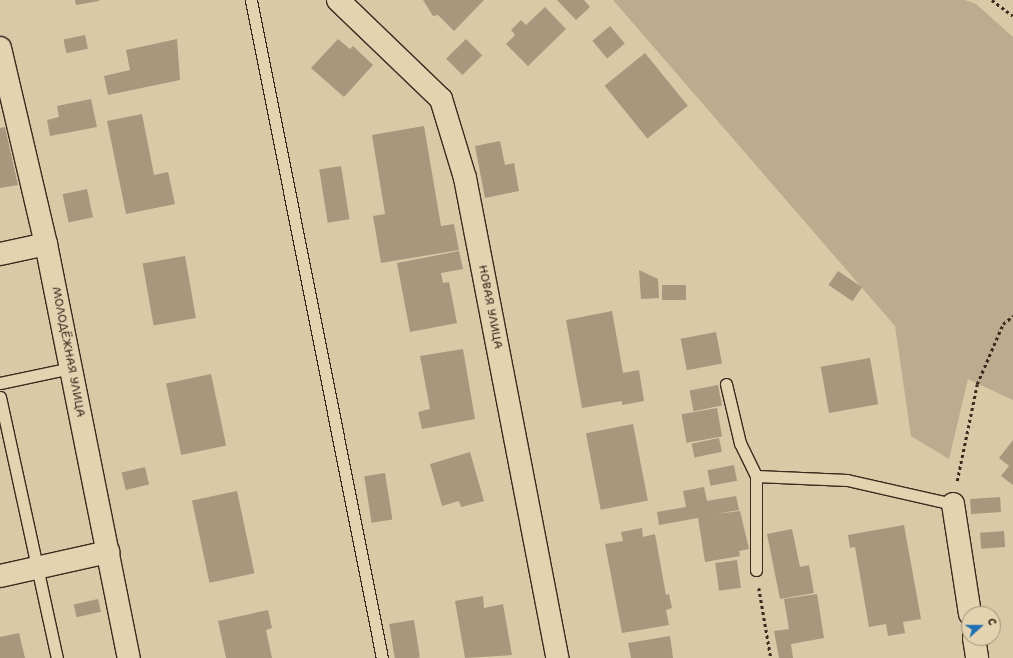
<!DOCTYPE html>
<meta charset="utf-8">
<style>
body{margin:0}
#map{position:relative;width:1013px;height:658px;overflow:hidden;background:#dac8a7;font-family:"Shantell Sans",sans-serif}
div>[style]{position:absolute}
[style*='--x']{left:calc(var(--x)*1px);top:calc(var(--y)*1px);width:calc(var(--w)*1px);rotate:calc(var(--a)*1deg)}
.green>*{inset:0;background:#bcab8e}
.building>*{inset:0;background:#a8977d;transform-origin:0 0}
.path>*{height:2.5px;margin-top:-1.25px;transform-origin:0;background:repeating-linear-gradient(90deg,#3b2a1e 0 3px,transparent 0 6px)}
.roads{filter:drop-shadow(1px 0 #3b2a1e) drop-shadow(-1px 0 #3b2a1e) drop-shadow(0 1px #3b2a1e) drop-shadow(0 -1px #3b2a1e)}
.lane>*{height:11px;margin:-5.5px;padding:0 5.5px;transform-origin:5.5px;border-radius:5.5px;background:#e4d2b0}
.street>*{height:22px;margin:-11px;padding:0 11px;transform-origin:11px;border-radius:11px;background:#e4d2b0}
span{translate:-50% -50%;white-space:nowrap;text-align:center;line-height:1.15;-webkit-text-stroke:4px #e4d2b0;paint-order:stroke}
.street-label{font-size:12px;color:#3b2a1e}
.north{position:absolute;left:961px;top:606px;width:40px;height:40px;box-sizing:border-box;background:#e4d2b0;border:1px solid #a08f76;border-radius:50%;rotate:69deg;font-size:11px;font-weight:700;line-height:16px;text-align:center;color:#3b2a1e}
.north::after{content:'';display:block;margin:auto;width:14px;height:18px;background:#1f6fb2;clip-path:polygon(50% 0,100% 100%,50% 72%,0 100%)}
</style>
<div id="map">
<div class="green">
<div style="clip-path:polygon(613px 0,965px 0,976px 4px,1013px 37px,1013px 400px,968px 379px,949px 459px,911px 436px,895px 326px)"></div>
</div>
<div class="building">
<div style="clip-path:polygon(75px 0,99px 0,99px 1px,76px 5px)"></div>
<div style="clip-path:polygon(423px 0,484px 0,454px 31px,438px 15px,433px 16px)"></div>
<div style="clip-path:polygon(557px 0,584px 0,590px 7px,576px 20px)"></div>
<div style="clip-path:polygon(545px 7px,566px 29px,528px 66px,506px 44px,515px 35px,511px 30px,521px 20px,526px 25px)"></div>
<div style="left:610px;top:26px;width:23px;height:23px;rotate:50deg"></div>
<div style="left:85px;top:35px;width:14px;height:22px;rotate:78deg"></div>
<div style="clip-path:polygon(177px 39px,180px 80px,108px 95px,104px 76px,130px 70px,126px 50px)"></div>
<div style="clip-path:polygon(338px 39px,350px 49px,353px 46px,373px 65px,344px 97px,311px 68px)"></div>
<div style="left:466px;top:39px;width:23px;height:28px;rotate:45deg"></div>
<div style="left:645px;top:53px;width:68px;height:52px;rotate:51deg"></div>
<div style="clip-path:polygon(91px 99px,97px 127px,50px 136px,47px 120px,59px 117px,57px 106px)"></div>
<div style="clip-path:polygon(142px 114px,154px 175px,168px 172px,175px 204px,126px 214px,107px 121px)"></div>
<div style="clip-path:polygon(424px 126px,441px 226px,454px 224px,459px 250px,381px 263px,373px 216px,385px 214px,372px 135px)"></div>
<div style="clip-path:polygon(5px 127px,18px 185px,0 188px,0 128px)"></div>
<div style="clip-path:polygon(500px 141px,505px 165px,514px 163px,519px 191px,485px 198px,475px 146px)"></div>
<div style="left:341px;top:166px;width:54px;height:22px;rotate:81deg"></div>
<div style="left:87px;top:189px;width:29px;height:25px;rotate:78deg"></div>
<div style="clip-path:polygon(459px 251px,463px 269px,441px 273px,443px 283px,449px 282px,457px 323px,410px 332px,397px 263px)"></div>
<div style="left:185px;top:256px;width:63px;height:43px;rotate:80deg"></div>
<div style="clip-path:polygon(639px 270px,658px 279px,659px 298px,641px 299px)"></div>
<div style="left:838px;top:271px;width:29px;height:17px;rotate:34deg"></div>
<div style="left:686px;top:285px;width:15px;height:24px;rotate:90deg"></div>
<div style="clip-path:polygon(612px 311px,623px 373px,639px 370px,644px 401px,622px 405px,622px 401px,582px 408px,566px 320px)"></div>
<div style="left:716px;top:332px;width:32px;height:36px;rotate:79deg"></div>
<div style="clip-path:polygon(463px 349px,475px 419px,422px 429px,418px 412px,430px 409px,420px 356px)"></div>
<div style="left:870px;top:358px;width:47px;height:50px;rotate:80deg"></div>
<div style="left:211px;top:374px;width:73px;height:46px;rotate:78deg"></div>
<div style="left:718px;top:385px;width:21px;height:29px;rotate:79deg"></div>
<div style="left:717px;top:408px;width:29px;height:36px;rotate:80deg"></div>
<div style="left:633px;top:424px;width:78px;height:48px;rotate:79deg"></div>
<div style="left:719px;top:438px;width:14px;height:28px;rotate:78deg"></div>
<div style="clip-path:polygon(1013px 440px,1013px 485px,1001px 476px,1009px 466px,999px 458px)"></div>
<div style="clip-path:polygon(470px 452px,484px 501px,461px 507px,459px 501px,442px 506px,430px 464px)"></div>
<div style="left:734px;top:465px;width:16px;height:27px;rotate:79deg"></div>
<div style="left:145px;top:467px;width:18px;height:24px;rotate:77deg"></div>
<div style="left:385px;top:473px;width:47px;height:21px;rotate:81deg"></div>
<div style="clip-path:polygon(704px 487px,707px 501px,736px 496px,739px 510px,715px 514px,740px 511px,749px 549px,739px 551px,740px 556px,705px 562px,698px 518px,659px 525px,657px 512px,686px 507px,683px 491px)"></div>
<div style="left:237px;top:491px;width:84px;height:46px;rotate:78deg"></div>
<div style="left:1000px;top:497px;width:15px;height:30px;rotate:86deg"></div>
<div style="clip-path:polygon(904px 525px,921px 619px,903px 622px,905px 633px,888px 636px,886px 624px,869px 627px,855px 547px,850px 548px,848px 535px)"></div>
<div style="clip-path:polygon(642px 528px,643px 537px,655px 534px,666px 595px,669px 594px,672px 608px,666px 610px,669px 625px,622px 633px,605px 544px,623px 541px,621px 532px)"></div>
<div style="clip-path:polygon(792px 529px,800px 567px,809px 565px,814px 593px,780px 599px,767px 534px)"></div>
<div style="left:1004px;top:531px;width:16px;height:24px;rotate:86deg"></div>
<div style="left:737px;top:560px;width:28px;height:22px;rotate:82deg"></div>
<div style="clip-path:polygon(817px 594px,824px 638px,791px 644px,793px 658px,779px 658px,774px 631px,789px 629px,784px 599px)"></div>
<div style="clip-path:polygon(483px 596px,484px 608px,503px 604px,512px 655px,465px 658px,455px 601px)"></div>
<div style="left:98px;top:599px;width:13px;height:25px;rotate:77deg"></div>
<div style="clip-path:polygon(268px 610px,272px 628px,266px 630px,272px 658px,226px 658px,218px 621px)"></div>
<div style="left:414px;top:620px;width:38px;height:25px;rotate:81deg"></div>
<div style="clip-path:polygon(19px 633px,25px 658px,0 658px,0 637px)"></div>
<div style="clip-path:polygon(670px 636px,673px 658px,631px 658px,628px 643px)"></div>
</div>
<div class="path">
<div style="--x:992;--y:0;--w:26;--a:37"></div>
<div style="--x:957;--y:481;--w:99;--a:-78.3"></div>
<div style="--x:977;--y:384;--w:65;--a:-66.6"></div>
<div style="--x:1003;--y:324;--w:13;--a:-39"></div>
<div style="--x:759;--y:588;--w:71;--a:80.3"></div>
</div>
<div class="roads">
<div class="lane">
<div style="--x:251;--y:0;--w:671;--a:78.74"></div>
<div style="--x:0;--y:383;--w:73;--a:-11.9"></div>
<div style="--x:726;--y:384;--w:61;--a:76.7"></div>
<div style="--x:740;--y:443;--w:37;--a:64"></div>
<div style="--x:756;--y:476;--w:94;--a:90"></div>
<div style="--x:0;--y:397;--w:267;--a:77.7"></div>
<div style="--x:756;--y:476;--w:91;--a:2.5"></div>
<div style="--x:847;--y:480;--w:109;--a:12.8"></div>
</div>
<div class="street">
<div style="--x:338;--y:0;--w:143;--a:43.9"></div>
<div style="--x:441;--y:99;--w:83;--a:73.1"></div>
<div style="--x:465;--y:178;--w:489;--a:79.1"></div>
<div style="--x:0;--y:48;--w:201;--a:76.8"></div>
<div style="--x:46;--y:244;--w:422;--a:78.7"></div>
<div style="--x:0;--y:254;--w:47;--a:-12.3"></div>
<div style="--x:953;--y:504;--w:111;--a:81.2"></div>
<div style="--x:0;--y:576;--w:111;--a:-12.5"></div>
<div style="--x:974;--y:638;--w:20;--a:81"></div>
</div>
</div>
<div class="street-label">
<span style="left:490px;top:307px;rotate:79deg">НОВАЯ УЛИЦА</span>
<span style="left:68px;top:352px;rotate:79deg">МОЛОДЁЖНАЯ УЛИЦА</span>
</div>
<div class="north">С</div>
</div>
